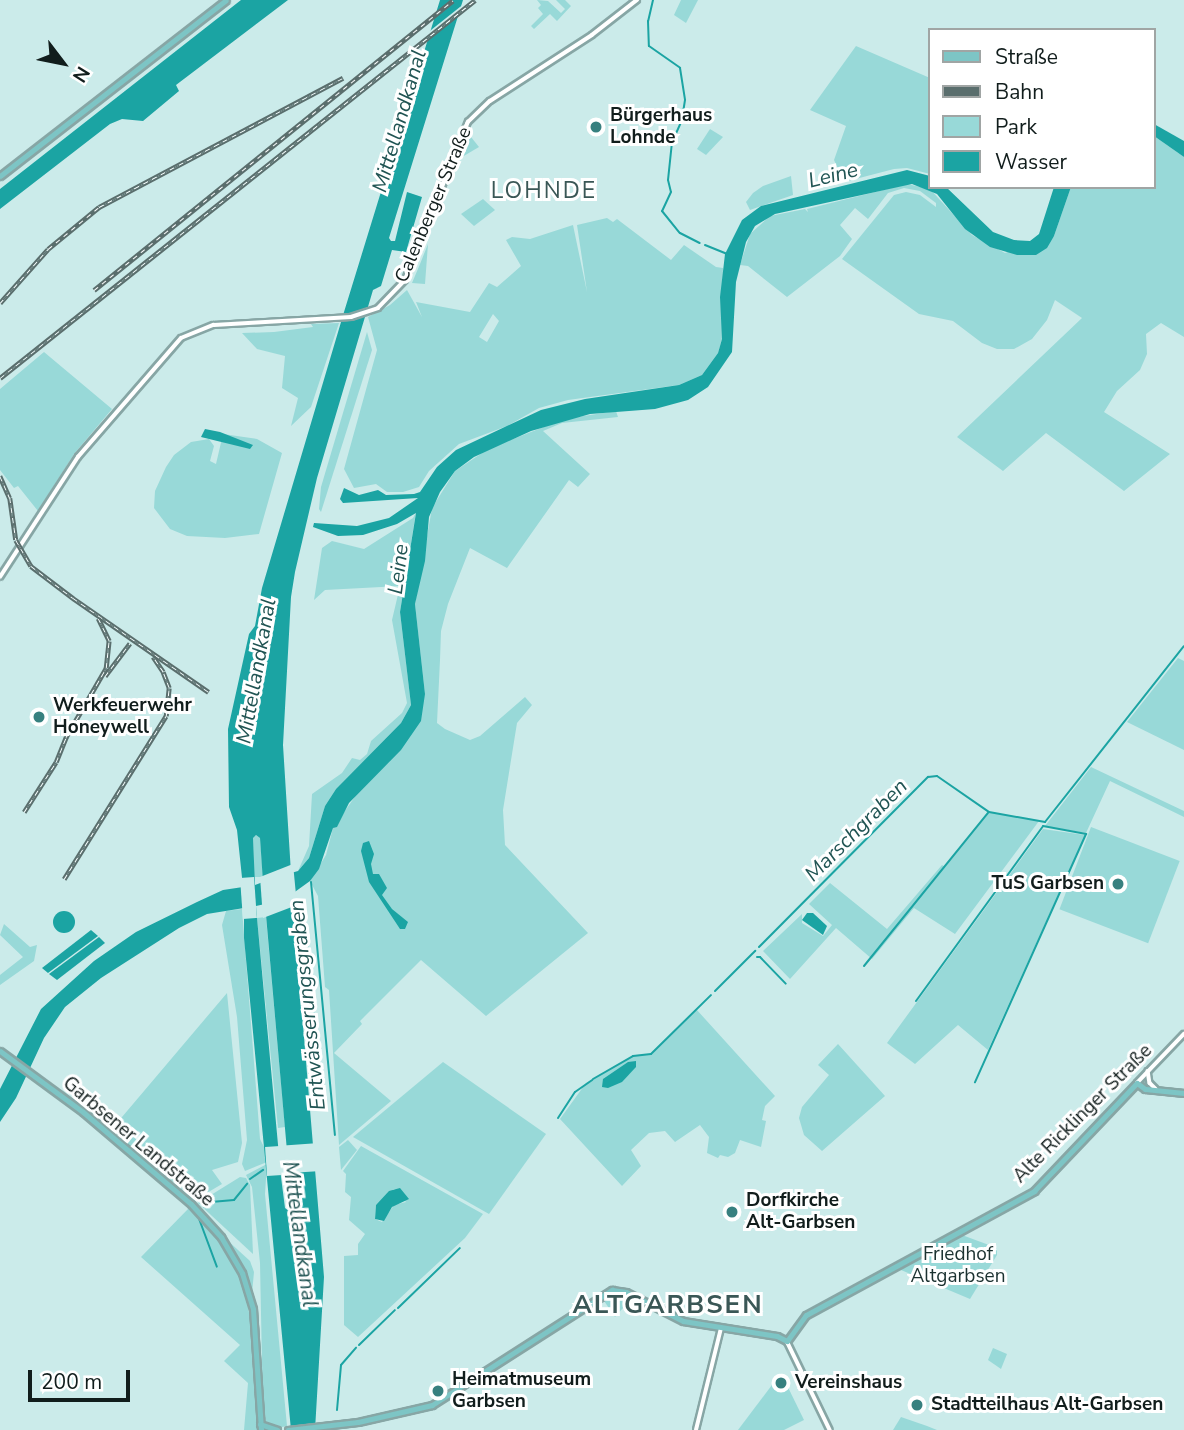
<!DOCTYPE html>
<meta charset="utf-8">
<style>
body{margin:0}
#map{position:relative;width:1184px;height:1430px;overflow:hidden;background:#cbebea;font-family:"Nunito Sans",sans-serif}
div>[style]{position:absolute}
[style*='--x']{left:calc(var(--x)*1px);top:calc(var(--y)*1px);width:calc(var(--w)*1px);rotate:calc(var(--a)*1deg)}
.green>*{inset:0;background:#98d9d8;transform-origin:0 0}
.water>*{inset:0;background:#1ba4a3}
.round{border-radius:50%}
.pier>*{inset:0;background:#cbebea;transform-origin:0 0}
.stream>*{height:2px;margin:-1px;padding:0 1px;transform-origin:1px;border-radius:1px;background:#1ba4a3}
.roads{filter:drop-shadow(2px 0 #87a6a5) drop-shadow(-2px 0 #87a6a5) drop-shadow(0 2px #87a6a5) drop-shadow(0 -2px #87a6a5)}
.minor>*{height:3.5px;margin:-1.75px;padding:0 1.75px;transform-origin:1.75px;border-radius:1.75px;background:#fff}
.major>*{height:5px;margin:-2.5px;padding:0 2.5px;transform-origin:2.5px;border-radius:2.5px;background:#7dc5c5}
.rail>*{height:4.5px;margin-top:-2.25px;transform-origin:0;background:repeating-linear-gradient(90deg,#fff 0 5px,#5a6e6d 0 10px);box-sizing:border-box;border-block:2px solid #5a6e6d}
.dots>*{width:19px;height:19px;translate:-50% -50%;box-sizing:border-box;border:4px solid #fff;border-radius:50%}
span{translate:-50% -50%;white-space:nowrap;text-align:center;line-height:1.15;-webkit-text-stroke:6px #fff;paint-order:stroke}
.poi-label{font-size:19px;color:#111d1c;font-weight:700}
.left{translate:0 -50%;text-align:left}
.right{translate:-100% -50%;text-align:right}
.street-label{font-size:19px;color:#111d1c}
.park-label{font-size:19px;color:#1b3130}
.water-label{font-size:21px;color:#205453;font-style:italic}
.quarter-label{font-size:23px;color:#3a5756;letter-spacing:2px}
.district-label{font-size:26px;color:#3a5756;font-weight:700;letter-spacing:2px}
.legend{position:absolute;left:928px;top:28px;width:228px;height:161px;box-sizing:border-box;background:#fff;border:2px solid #a0a5a4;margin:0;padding:9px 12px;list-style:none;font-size:21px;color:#111d1c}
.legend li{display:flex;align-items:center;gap:14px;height:35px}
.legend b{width:35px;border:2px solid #a0a5a4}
.north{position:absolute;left:28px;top:28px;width:70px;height:70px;-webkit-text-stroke:5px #fff;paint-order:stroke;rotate:122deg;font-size:19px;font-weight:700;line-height:28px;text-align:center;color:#111d1c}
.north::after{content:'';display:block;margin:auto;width:24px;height:32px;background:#111d1c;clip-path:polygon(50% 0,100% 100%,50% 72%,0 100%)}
.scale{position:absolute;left:28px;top:1370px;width:102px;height:32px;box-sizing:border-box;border:4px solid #111d1c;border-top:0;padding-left:9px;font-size:21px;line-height:24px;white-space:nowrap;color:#111d1c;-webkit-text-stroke:5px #fff;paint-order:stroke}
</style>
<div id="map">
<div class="green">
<div style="clip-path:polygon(537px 0,548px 1px,561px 13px,565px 9px,556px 0,565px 0,571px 6px,557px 21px,550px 14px,534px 29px,531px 26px,543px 14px,538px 8px,541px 5px)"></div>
<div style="clip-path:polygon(681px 0,698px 0,686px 23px,674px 15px)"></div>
<div style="clip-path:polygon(856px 46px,930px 78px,930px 174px,907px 168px,894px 169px,844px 182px,834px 160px,846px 126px,810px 110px)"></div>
<div style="clip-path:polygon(710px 129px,723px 137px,706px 155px,697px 149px)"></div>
<div style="clip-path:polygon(467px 132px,479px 147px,462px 157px,458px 153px)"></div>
<div style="clip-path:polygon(1154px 136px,1184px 157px,1184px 337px,1161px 323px,1146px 334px,1147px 354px,1140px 370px,1117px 391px,1104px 412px,1170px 454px,1124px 491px,1046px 433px,1003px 471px,957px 437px,1082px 318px,1055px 300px,1047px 320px,1032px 339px,1014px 349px,997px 349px,982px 343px,953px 321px,919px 314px,842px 259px,894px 195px,906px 192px,920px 195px,936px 207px,936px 203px,920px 191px,904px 188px,888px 193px,868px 219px,855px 208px,840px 225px,852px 239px,840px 256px,787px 297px,748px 266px,740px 265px,750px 234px,770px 216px,805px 209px,808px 212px,807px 209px,907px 184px,930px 189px,972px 235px,1005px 253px,1054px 236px,1071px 187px,1154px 187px)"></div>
<div style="clip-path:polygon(791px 176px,793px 195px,750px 210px,746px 202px,753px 193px,763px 186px)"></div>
<div style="clip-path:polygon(483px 199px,495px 210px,474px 226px,461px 214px)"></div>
<div style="clip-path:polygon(evenodd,607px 218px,613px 222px,617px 219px,671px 260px,684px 245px,716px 267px,723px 268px,722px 339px,718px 353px,702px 375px,679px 385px,568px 400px,539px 408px,507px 426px,459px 444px,429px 471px,419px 487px,403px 492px,387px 492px,376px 484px,354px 488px,344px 469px,377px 350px,368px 317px,390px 305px,407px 290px,422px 317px,416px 302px,470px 312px,489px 283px,497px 287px,521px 266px,506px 240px,512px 237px,530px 239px,573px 225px,587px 292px,577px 225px,607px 218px,493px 314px,499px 321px,487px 342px,479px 337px,493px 314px)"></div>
<div style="clip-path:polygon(428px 244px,425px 284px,412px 283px,420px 264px)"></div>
<div style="clip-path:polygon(339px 323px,311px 407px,291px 426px,298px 398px,282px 388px,285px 356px,257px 349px,242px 333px,274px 332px,313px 327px,311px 324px)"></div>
<div style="clip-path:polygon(367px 332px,372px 350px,321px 512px,319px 509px,321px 487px)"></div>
<div style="clip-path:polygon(44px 352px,112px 409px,74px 454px,38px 511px,18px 486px,14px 488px,0 470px,0 389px)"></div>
<div style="clip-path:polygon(616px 411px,618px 417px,562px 423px,543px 431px,590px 474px,578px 487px,569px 480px,507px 568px,470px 548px,448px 604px,441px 631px,440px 660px,437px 723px,445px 729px,470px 740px,480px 736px,525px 697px,532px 705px,517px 723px,503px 810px,505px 845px,588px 933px,486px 1016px,421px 960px,360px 1021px,362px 1024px,334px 1053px,391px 1101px,339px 1145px,329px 990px,325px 987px,318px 896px,310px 881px,326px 855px,333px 828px,361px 788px,389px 762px,425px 694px,415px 604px,432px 508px,455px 471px,488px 449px,564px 419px)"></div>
<div style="clip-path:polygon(223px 434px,257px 439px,282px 453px,259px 534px,225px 538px,187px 536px,170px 529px,154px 508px,155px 491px,166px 467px,174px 455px,191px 442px,209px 439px,214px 446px,210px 461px,216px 464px)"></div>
<div style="clip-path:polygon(416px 512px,400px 612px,411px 705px,401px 723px,336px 789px,325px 806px,309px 858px,298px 871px,309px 846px,312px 794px,342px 773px,352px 758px,360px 760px,367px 754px,371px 741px,402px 713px,407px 703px,392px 620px,400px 586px,325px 590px,314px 600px,322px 548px,332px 541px,364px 549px,413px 518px)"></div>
<div style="clip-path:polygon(1178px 658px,1184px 661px,1184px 750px,1127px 722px)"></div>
<div style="clip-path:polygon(1091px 767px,1184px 811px,1184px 817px,1110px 781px,1086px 833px,1045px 826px)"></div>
<div style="clip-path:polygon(989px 812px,1039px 821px,955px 934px,914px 908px,872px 959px,836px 928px,790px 979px,763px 951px,802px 914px,802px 923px,823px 936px,832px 925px,809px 904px,830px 883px,887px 929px,942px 865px,945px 867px)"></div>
<div style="left:1091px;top:827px;width:95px;height:88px;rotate:21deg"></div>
<div style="clip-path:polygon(1043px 829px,1085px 835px,988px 1050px,958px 1025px,915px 1064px,887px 1043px)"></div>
<div style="clip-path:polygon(256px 835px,260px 838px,263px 877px,254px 877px,253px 838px)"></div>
<div style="clip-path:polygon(242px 909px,260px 1139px,265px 1149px,267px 1162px,245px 1171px,242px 1164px,247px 1140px,237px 1017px,222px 925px,226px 911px)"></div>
<div style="clip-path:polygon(298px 916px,302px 916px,309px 947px,322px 1096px,314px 1078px)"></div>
<div style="clip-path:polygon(266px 917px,285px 1127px,278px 1128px,257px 918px)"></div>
<div style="clip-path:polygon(4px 924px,30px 947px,37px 945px,34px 961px,0 985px,0 975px,23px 957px,0 935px)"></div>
<div style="clip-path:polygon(227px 993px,242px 1143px,238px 1162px,212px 1170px,222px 1184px,195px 1200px,111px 1130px)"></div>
<div style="clip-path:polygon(696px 1009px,775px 1096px,765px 1106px,762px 1120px,766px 1121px,761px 1147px,740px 1140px,735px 1153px,728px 1157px,720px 1155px,718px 1158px,707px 1153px,709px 1137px,700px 1125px,675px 1142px,665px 1131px,649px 1133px,631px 1150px,641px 1166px,622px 1186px,560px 1119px,586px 1083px,633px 1056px,651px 1054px)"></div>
<div style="clip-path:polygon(838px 1044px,885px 1096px,822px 1151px,804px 1135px,799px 1118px,802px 1107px,829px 1075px,818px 1065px)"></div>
<div style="clip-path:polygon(443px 1062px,546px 1134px,489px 1214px,353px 1137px)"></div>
<div style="clip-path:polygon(348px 1140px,357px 1150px,341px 1170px,339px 1147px)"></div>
<div style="clip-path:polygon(evenodd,361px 1146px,483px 1214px,465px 1238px,358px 1337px,344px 1325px,344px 1256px,358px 1255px,358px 1244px,365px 1234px,349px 1220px,351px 1197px,345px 1192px,346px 1174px,343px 1171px,361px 1146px,394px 1189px,406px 1202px,394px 1205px,382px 1222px,375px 1219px,376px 1205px,394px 1189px)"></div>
<div style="clip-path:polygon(267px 1164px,265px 1194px,287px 1426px,277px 1428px,267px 1424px,263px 1413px,260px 1263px,252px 1187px,246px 1175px)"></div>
<div style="clip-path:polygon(240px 1177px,246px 1178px,250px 1185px,253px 1254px,198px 1203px)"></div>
<div style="clip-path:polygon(189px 1208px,219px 1237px,244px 1285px,254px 1340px,258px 1430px,244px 1430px,248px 1383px,224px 1361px,240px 1345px,141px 1257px)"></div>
<div style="clip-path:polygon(962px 1235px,997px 1248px,997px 1255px,970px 1299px,901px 1270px,899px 1267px)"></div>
<div style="clip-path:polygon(226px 1239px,250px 1261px,254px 1272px,252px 1293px)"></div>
<div style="clip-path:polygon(615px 1294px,631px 1299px,615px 1317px,602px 1298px)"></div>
<div style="clip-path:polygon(993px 1348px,1007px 1354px,1001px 1369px,988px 1360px)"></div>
<div style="clip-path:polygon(781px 1373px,804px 1420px,784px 1430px,738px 1430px)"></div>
<div style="clip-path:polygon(901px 1417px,927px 1426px,937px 1430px,893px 1430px)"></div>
</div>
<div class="water">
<div style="clip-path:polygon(241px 0,288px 0,176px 85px,179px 91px,143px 121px,122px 119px,110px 124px,0 209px,0 189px)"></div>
<div style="clip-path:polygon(evenodd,440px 0,463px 0,389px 238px,391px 241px,395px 241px,407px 192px,422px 197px,406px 252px,392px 250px,381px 286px,373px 290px,317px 478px,295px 572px,291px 597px,283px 745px,291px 873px,298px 871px,309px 858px,325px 806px,336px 789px,401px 723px,411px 705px,400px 612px,416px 513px,397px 524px,363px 535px,338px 536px,313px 527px,314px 523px,357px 526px,389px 518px,418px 498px,343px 503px,340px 499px,344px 488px,359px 495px,378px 490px,386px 495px,414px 494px,420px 492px,437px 467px,456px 450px,541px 410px,585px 399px,679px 385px,702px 375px,718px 353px,722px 339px,720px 297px,725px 254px,742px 220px,761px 206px,907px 170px,930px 176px,930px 187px,946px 187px,993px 232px,1014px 240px,1030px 241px,1039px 234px,1054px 187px,1071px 187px,1054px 236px,1047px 248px,1036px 255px,1017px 255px,990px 247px,965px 229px,937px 194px,912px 184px,775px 214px,755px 226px,746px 242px,736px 282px,732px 352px,708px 387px,688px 400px,655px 409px,590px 414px,531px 431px,474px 457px,455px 471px,440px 492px,429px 517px,425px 561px,415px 604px,425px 694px,421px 721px,401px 750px,349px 803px,337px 827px,333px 828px,319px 869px,310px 881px,292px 894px,324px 1277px,315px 1430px,291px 1430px,244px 938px,244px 908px,207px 914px,179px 928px,101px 978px,65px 1007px,44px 1038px,16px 1098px,0 1122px,0 1089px,41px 1009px,94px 961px,136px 932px,197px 902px,223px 890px,243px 887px,237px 830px,229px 807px,228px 729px,249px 634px,255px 626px,262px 588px,344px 312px,440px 0,256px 835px,260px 838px,263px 882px,255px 885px,253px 838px,256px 835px,440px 0,265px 904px,292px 1207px,289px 1211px,285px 1208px,281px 1177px,257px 918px,256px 906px,265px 904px)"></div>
<div style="clip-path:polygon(1154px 124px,1184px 141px,1184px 157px,1154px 136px)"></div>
<div style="clip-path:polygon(205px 429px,220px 432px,253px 445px,250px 449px,201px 437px)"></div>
<div style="clip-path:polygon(369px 841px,374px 854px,371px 864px,373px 874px,379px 874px,387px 888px,382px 895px,392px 909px,408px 922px,405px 929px,400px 929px,369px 882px,361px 851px,363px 843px)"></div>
<div class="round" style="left:53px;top:911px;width:22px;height:22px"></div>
<div style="clip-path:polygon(807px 913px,813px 913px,827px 926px,823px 935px,802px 920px)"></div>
<div style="clip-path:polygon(91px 930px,98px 936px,48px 973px,42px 968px)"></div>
<div style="clip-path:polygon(99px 937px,105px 943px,57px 980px,49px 974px)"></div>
<div style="clip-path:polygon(628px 1062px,636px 1061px,636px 1067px,622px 1082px,608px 1088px,602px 1087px,603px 1079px)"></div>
<div style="clip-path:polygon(400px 1188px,409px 1199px,392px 1207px,384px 1221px,375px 1219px,376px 1205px,389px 1191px)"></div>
</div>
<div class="pier">
<div style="clip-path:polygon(465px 3px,462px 12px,423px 43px,426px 34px)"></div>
<div style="clip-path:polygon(293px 864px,297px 905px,263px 918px,260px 877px)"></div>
<div style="left:254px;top:877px;width:41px;height:14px;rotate:86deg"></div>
<div style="left:319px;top:1143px;width:28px;height:35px;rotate:86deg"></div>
<div style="left:280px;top:1146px;width:29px;height:15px;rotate:86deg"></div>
</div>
<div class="stream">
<div style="--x:653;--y:0;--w:22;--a:103"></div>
<div style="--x:648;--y:21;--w:25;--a:88"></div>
<div style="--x:649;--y:46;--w:38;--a:35"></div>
<div style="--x:680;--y:68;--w:32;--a:81"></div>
<div style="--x:685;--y:100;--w:20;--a:99"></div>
<div style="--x:682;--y:120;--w:24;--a:114"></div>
<div style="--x:672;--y:142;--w:38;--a:96"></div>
<div style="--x:668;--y:180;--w:12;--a:76"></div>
<div style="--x:671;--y:192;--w:21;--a:115"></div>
<div style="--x:662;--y:211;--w:28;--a:51"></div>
<div style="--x:680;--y:233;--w:22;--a:27"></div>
<div style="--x:705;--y:245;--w:24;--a:22"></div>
<div style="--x:311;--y:882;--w:254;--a:84.6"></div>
<div style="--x:759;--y:947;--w:240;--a:-45.2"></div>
<div style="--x:928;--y:777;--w:9;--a:-6"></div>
<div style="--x:937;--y:776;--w:63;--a:34.7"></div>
<div style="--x:989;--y:812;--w:57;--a:10.1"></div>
<div style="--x:1045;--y:822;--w:224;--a:-51.7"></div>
<div style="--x:757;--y:957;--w:3;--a:0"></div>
<div style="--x:760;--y:957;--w:37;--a:46"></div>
<div style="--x:864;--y:966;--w:197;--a:-51"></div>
<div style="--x:715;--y:991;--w:57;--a:-45"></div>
<div style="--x:916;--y:1001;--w:216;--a:-54"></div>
<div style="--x:1043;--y:826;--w:44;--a:10.5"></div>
<div style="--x:1086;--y:834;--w:272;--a:114.1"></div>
<div style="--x:593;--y:1079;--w:46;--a:-29.9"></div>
<div style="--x:633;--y:1056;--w:18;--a:-6"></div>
<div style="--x:651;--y:1054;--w:84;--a:-44.5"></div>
<div style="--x:558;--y:1118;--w:31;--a:-57"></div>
<div style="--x:575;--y:1092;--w:21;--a:-35"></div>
<div style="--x:250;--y:1179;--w:16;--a:-35"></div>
<div style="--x:204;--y:1207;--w:9;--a:-36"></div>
<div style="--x:211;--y:1202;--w:23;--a:-5"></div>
<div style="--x:234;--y:1200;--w:21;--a:-51"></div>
<div style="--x:198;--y:1216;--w:54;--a:69.6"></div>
<div style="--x:398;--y:1308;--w:86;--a:-44.1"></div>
<div style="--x:359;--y:1345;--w:50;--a:-44.2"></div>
<div style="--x:337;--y:1410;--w:45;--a:-84.9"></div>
<div style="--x:341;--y:1365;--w:23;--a:-49"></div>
</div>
<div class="roads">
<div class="minor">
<div style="--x:0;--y:577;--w:143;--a:-57"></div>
<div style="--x:78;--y:457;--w:157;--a:-49.1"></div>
<div style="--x:181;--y:338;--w:35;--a:-22"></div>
<div style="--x:214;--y:325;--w:137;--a:-3.3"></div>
<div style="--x:351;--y:317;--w:28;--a:-18"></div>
<div style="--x:378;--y:308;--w:39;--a:-46"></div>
<div style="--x:405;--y:280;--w:170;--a:-68.3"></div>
<div style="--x:468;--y:122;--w:30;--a:-44"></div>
<div style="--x:490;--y:101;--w:121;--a:-32.9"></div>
<div style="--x:592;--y:35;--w:57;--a:-37.9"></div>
<div style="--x:1148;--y:1071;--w:12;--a:81"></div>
<div style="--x:1150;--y:1083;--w:8;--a:45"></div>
<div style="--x:1137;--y:1083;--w:68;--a:-46.2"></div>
<div style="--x:787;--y:1341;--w:99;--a:64.2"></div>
<div style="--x:696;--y:1430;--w:105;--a:-76.2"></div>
</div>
<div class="major">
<div style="--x:0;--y:176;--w:286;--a:-37.9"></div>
<div style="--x:0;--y:1051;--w:103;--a:36.3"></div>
<div style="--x:83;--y:1112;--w:142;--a:40.4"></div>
<div style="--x:191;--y:1204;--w:45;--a:47.7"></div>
<div style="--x:221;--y:1237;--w:42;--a:59.7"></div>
<div style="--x:242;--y:1273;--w:38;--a:73"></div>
<div style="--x:253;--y:1309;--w:121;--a:86.2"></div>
<div style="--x:260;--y:1424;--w:18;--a:19"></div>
<div style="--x:288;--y:1430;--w:70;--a:-6.5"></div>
<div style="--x:358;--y:1422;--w:76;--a:-12.9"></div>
<div style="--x:432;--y:1405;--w:214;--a:-32.6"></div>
<div style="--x:612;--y:1290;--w:14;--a:8"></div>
<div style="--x:626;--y:1292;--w:64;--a:27"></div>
<div style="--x:683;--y:1321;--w:95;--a:9.1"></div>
<div style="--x:777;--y:1336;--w:11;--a:27"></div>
<div style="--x:787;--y:1341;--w:32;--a:-54"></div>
<div style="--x:806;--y:1315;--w:260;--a:-28.5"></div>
<div style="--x:1034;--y:1191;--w:149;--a:-46.4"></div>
<div style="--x:1137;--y:1083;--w:10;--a:37"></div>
<div style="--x:1145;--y:1089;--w:39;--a:6"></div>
</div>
</div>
<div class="rail">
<div style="--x:94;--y:290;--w:461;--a:-38.9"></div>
<div style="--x:0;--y:303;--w:72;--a:-48.4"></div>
<div style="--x:48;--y:249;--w:66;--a:-39.5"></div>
<div style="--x:99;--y:207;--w:276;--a:-27.9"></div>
<div style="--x:0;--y:378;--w:607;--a:-38.51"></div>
<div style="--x:0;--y:476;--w:24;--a:66"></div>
<div style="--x:10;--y:498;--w:42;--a:81.9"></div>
<div style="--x:16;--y:540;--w:30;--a:60"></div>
<div style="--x:31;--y:566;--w:53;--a:37.3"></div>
<div style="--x:73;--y:598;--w:165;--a:34.7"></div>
<div style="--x:105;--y:676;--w:41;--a:-52.9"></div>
<div style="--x:24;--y:812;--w:59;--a:-57.4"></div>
<div style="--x:56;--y:762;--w:27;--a:-68"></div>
<div style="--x:66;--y:737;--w:80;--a:-59.9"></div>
<div style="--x:106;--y:668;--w:27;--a:-84"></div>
<div style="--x:109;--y:641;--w:25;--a:-116"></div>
<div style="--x:64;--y:879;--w:192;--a:-58"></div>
<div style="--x:166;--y:716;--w:28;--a:-84"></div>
<div style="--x:169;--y:688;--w:17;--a:-111"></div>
<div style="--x:163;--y:672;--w:18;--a:-124"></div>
</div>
<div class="dots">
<div style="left:596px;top:127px;background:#37807f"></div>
<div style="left:39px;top:717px;background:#37807f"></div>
<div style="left:1118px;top:884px;background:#37807f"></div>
<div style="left:732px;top:1212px;background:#37807f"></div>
<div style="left:781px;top:1383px;background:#37807f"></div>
<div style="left:438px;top:1391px;background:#37807f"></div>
<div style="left:917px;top:1405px;background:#37807f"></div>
</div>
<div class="poi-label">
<span class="left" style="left:610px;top:127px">Bürgerhaus<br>Lohnde</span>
<span class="left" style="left:53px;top:717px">Werkfeuerwehr<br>Honeywell</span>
<span class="right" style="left:1104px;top:884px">TuS Garbsen</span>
<span class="left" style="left:746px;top:1212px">Dorfkirche<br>Alt-Garbsen</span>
<span class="left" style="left:452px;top:1391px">Heimatmuseum<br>Garbsen</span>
<span class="left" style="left:795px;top:1383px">Vereinshaus</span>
<span class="left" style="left:931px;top:1405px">Stadtteilhaus Alt-Garbsen</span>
</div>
<div class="street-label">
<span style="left:434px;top:205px;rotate:-67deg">Calenberger Straße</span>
<span style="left:1083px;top:1114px;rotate:-45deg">Alte Ricklinger Straße</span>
<span style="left:138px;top:1142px;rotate:40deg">Garbsener Landstraße</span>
</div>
<div class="park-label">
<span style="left:958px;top:1266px">Friedhof<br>Altgarbsen</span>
</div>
<div class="water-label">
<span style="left:399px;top:121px;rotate:-74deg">Mittellandkanal</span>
<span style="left:833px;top:175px;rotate:-14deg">Leine</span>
<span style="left:398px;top:569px;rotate:-83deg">Leine</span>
<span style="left:256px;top:671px;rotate:-80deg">Mittellandkanal</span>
<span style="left:856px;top:830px;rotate:-45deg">Marschgraben</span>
<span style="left:307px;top:1005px;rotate:-96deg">Entwässerungsgraben</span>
<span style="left:300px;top:1234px;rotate:82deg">Mittellandkanal</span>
</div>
<div class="quarter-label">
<span style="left:544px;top:191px">LOHNDE</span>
</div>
<div class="district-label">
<span style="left:668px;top:1305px">ALTGARBSEN</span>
</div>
<ul class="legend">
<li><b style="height:9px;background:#7dc5c5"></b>Straße</li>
<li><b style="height:9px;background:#5a6e6d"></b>Bahn</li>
<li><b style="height:19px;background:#98d9d8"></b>Park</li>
<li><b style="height:19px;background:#1ba4a3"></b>Wasser</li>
</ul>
<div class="north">N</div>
<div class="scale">200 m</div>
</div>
